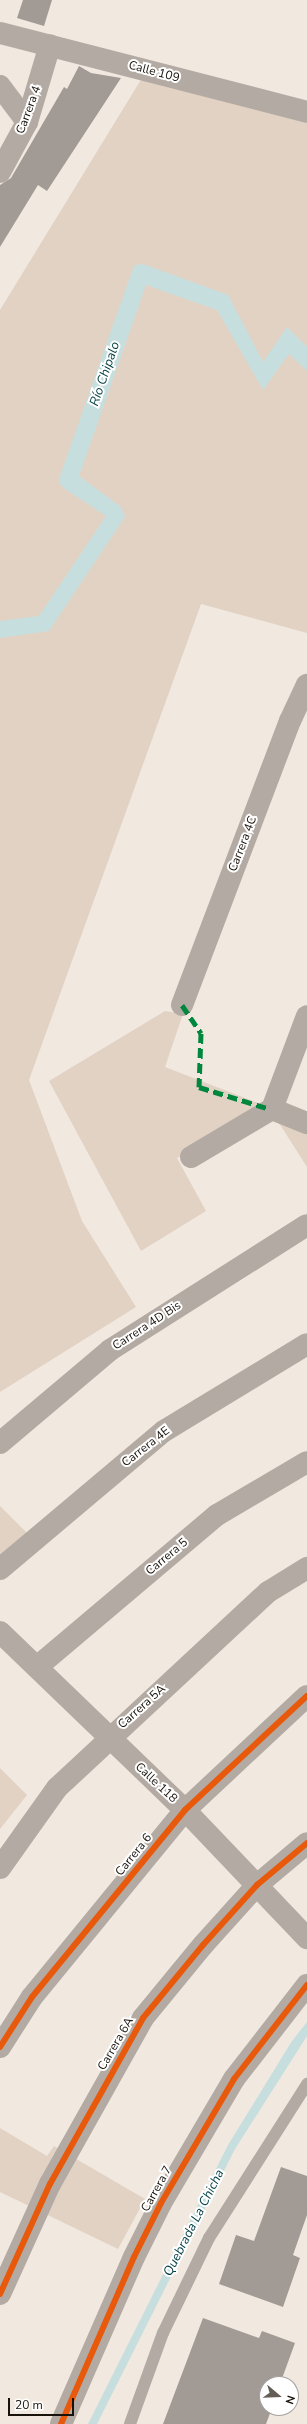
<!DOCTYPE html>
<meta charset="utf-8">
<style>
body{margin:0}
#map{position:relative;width:307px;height:2424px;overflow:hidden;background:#f1e8e0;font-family:"Nunito Sans",sans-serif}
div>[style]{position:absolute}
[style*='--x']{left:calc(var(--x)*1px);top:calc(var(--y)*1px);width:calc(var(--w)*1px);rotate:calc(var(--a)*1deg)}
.green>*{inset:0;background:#e2d2c4}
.water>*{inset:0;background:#c6dede}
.building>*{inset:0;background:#a29b95}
.service>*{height:12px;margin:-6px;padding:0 6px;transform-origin:6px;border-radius:6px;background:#b3aba3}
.minor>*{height:22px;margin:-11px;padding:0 11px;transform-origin:11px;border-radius:11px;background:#b3aba3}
.quiet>*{height:5px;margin-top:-2.5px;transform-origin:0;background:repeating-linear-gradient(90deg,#00873e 0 10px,transparent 0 15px)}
.cycleway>*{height:6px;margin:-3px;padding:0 3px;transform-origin:3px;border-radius:3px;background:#e8590c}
span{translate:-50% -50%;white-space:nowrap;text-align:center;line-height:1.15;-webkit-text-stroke:4px #fff;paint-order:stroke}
.street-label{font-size:12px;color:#18120c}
.water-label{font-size:13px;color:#054145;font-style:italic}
.north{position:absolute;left:259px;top:2376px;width:40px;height:40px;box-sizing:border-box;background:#fff;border:1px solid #a3a09e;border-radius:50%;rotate:109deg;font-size:11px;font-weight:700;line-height:16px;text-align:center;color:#18120c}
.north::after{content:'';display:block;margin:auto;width:14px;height:18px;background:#645d56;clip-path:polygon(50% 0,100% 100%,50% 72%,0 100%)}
.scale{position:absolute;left:8px;top:2398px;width:66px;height:18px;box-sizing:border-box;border:2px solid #18120c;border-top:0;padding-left:5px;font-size:12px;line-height:14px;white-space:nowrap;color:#18120c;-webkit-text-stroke:3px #fff;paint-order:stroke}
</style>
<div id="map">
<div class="green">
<div style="clip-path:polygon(142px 78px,307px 118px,307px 633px,201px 604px,29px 1080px,82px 1221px,136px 1307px,0 1392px,0 310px)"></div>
<div style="clip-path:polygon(165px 1011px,183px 1014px,165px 1067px,307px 1122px,307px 1167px,270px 1109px,177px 1158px,206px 1211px,141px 1251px,49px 1081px)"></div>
<div style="clip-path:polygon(0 1506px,31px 1537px,0 1562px)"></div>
<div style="clip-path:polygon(0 1768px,27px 1795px,0 1829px)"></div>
<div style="clip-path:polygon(0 2128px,47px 2156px,54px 2146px,145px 2199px,118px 2249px,0 2192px)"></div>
</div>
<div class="water">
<div style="clip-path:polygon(143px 264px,228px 295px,263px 362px,287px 327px,307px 347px,307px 371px,289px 354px,263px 390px,217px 310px,146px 285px,79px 476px,121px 507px,125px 517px,49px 631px,0 638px,0 621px,39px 616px,106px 516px,65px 489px,59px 483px,60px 476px,132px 271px,135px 265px)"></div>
<div style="clip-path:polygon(307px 2022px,307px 2036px,235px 2149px,97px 2424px,88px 2424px,228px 2145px,292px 2041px)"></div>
</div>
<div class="building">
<div style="clip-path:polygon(23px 0,52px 0,44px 26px,17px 18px)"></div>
<div style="clip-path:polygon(79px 66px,91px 73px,121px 78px,47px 191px,38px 185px,0 247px,0 185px,11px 178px,64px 87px,67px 89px)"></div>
<div style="clip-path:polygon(281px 2167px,307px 2176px,307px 2215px,293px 2255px,300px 2258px,283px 2307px,219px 2284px,236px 2235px,254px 2241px)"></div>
<div style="clip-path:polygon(203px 2318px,259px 2338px,262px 2331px,295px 2343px,280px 2384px,267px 2384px,267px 2408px,272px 2408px,266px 2424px,163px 2424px)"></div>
</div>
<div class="service">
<div style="--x:130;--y:2424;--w:97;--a:-70.1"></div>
<div style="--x:163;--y:2333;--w:106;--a:-64.2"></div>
<div style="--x:209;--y:2238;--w:183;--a:-57.5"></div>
</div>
<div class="minor">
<div style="--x:0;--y:33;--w:317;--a:14.4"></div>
<div style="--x:0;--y:86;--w:45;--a:53.1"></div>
<div style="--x:0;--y:172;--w:57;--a:-61.6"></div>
<div style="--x:27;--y:122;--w:80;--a:-73.4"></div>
<div style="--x:182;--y:1005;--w:304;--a:-69.2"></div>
<div style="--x:290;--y:721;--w:40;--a:-65"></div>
<div style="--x:272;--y:1109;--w:99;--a:-69.4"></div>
<div style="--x:272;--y:1109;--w:38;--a:22"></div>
<div style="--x:191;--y:1157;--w:94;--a:-30.7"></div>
<div style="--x:0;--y:1443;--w:144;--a:-40.2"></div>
<div style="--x:110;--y:1350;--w:233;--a:-32.4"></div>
<div style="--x:0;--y:1569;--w:214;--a:-40.1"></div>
<div style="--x:164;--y:1431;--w:167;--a:-31.3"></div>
<div style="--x:0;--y:1632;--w:257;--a:43.9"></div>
<div style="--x:185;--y:1810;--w:177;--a:46.4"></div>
<div style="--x:37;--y:1667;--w:236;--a:-40.2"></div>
<div style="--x:217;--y:1515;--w:104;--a:-30.5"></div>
<div style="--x:0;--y:1868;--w:98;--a:-54.5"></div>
<div style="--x:57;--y:1788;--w:288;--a:-42.9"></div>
<div style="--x:268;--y:1592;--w:46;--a:-31.6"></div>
<div style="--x:0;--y:2047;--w:59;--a:-57.4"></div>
<div style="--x:32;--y:1997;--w:242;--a:-50.7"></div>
<div style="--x:185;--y:1810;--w:167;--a:-43.1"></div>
<div style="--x:0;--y:2294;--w:121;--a:-65.6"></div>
<div style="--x:50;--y:2184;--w:190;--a:-60.7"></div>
<div style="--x:143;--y:2018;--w:94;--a:-50.6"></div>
<div style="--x:203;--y:1945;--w:81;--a:-48"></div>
<div style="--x:257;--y:1885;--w:65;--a:-40"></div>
<div style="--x:61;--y:2424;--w:182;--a:-66.4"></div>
<div style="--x:134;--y:2257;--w:60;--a:-63.4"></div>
<div style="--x:161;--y:2203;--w:144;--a:-59.5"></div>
<div style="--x:234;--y:2079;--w:119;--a:-52.2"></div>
</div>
<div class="quiet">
<div style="--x:182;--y:1005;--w:34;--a:56"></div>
<div style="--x:201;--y:1033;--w:54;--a:92.1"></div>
<div style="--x:199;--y:1087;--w:74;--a:17.2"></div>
</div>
<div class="cycleway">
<div style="--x:0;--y:2047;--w:59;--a:-57.4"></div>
<div style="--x:32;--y:1997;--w:242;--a:-50.7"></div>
<div style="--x:185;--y:1810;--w:167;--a:-43.1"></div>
<div style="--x:0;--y:2294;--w:121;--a:-65.6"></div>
<div style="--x:50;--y:2184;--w:190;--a:-60.7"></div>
<div style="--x:143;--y:2018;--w:94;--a:-50.6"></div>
<div style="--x:203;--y:1945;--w:81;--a:-48"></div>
<div style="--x:257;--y:1885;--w:65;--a:-40"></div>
<div style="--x:61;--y:2424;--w:182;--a:-66.4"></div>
<div style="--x:134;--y:2257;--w:60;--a:-63.4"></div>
<div style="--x:161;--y:2203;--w:144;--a:-59.5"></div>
<div style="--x:234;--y:2079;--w:119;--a:-52.2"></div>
</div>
<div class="street-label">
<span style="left:154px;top:72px;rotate:15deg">Calle 109</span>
<span style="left:29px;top:110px;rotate:-70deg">Carrera 4</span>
<span style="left:243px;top:844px;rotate:-69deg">Carrera 4C</span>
<span style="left:147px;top:1326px;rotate:-33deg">Carrera 4D Bis</span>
<span style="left:146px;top:1447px;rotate:-38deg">Carrera 4E</span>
<span style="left:167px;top:1557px;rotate:-40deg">Carrera 5</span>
<span style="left:142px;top:1707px;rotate:-42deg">Carrera 5A</span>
<span style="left:156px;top:1783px;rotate:43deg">Calle 118</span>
<span style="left:134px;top:1855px;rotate:-51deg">Carrera 6</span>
<span style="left:116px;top:2044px;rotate:-60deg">Carrera 6A</span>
<span style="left:157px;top:2189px;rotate:-61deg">Carrera 7</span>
</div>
<div class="water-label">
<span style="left:105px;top:374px;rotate:-71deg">Río Chipalo</span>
<span style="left:194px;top:2223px;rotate:-63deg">Quebrada La Chicha</span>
</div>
<div class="north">N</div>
<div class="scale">20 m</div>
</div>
